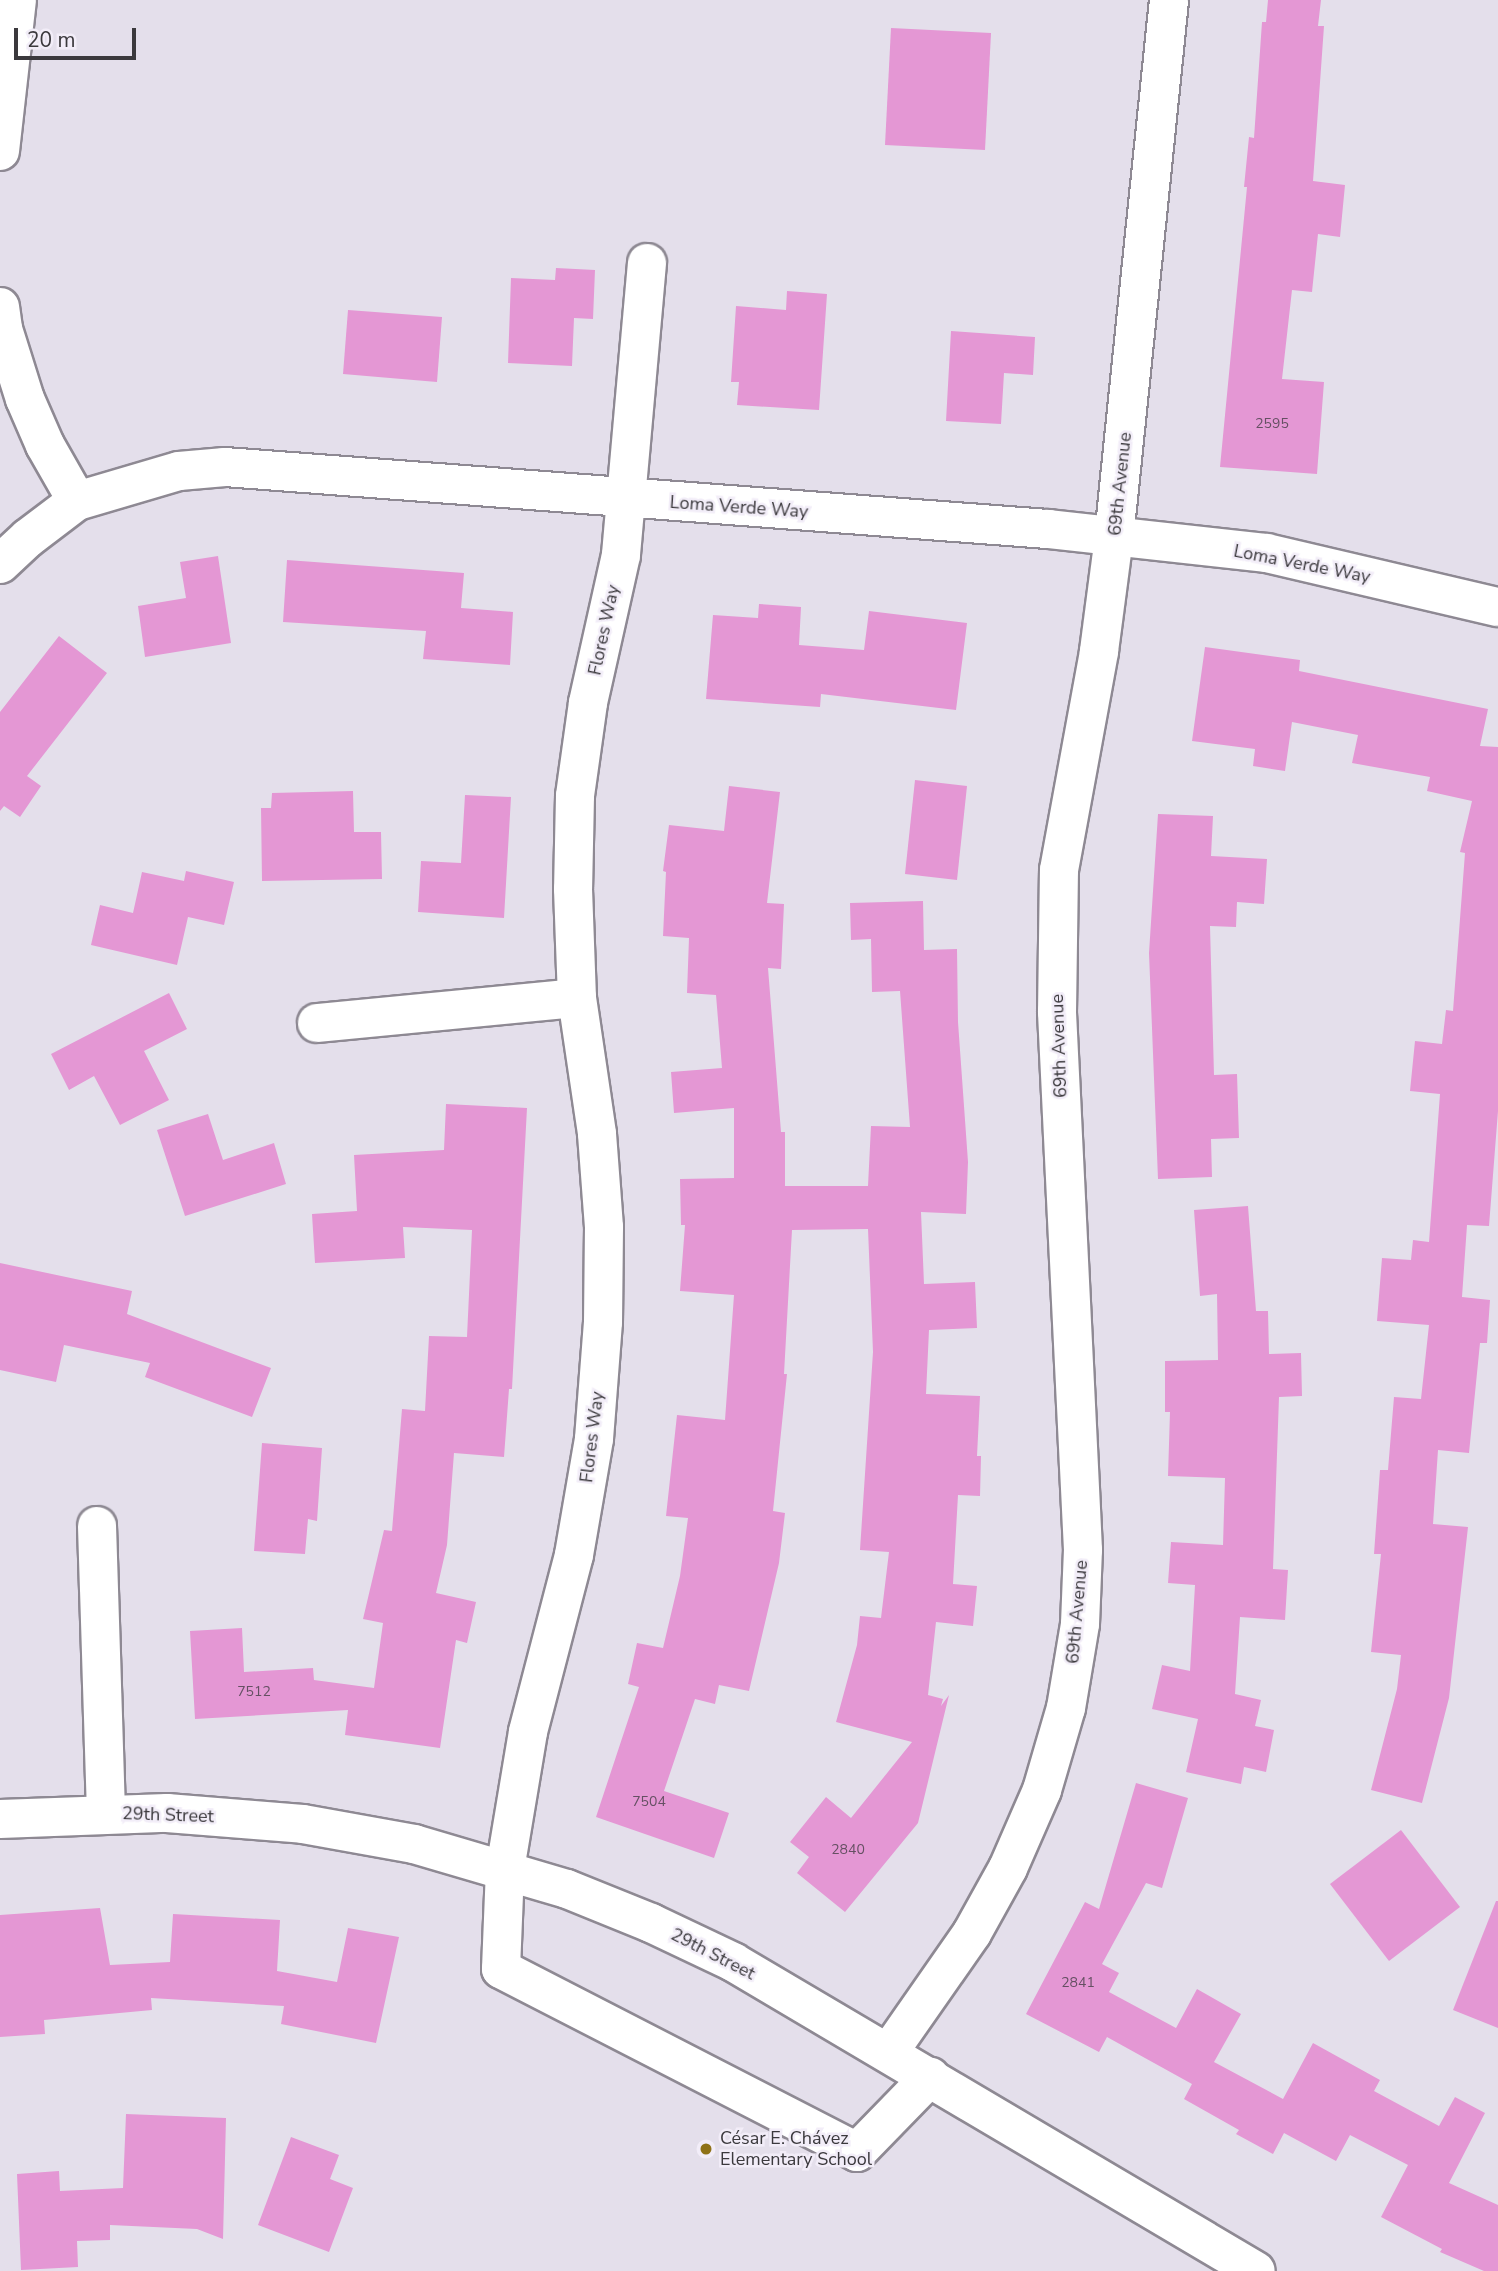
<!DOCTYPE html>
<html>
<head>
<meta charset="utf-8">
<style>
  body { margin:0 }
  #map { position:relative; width:1498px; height:2271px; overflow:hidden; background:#e4dfeb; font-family:"Nunito Sans",sans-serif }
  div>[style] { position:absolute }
  .building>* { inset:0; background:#e497d4 }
  .roads { filter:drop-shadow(2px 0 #8e8993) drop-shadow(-2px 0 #8e8993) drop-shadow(0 2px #8e8993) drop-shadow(0 -2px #8e8993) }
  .minor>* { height:38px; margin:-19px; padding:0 19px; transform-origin:19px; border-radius:19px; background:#fff }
  .dots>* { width:19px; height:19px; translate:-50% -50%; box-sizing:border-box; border:4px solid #f2edf8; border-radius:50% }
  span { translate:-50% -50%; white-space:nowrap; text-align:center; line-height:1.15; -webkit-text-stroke:5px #f2edf8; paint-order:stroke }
  .number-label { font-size:14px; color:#655063 }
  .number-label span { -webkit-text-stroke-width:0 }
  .street-label { font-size:18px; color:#3b393d }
  .poi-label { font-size:18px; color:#3b393d }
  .left { translate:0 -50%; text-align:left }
  .scale { position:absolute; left:14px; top:28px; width:122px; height:32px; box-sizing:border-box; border:4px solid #3b393d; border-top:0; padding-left:9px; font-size:21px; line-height:24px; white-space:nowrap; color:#3b393d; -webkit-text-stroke:5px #f2edf8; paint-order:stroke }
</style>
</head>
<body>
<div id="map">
  <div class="building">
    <div style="clip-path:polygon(1268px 0,1321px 0,1318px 26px,1324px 26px,1313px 181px,1345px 185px,1340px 237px,1318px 234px,1312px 292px,1292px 290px,1282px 379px,1324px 382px,1317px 474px,1220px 467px,1247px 187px,1244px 187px,1249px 137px,1254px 138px,1262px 22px,1266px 22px)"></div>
    <div style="clip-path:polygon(891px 28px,991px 33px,985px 150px,885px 145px)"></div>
    <div style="clip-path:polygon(556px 268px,595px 270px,593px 319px,574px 318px,572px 366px,508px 363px,511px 278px,555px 280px)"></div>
    <div style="clip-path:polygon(787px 291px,827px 294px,819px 410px,737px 405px,739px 382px,731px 382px,736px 306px,786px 310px)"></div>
    <div style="clip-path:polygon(348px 310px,442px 317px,437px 382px,343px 374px)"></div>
    <div style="clip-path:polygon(951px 331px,1035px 337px,1033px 375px,1004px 373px,1001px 424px,946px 421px)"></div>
    <div style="clip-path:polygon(218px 556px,231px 643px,145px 657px,138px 606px,186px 598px,180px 562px)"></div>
    <div style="clip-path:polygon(287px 560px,464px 573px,461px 608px,513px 612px,510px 665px,423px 659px,426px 631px,283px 622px)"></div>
    <div style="clip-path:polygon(759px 604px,801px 607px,799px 645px,864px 650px,869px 611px,967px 623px,956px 710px,821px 694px,820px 707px,706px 699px,713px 615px,758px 618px)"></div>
    <div style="clip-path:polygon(59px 636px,107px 673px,27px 776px,41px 786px,20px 817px,4px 806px,0 811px,0 712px)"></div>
    <div style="clip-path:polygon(1205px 647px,1300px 660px,1299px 671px,1488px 709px,1480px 746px,1498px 747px,1498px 1111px,1489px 1226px,1467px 1225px,1462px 1297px,1490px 1300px,1487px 1343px,1480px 1343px,1469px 1453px,1438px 1450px,1433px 1524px,1468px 1527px,1449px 1698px,1422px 1803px,1371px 1790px,1397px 1689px,1401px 1655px,1371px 1652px,1381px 1554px,1374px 1554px,1380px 1470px,1388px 1470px,1394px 1397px,1421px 1399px,1429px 1325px,1377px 1321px,1382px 1258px,1411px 1260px,1413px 1240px,1429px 1242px,1440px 1094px,1410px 1091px,1415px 1041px,1442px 1044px,1446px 1010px,1453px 1011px,1465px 853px,1460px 852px,1472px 801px,1427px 791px,1430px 777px,1352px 763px,1358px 735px,1292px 722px,1285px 771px,1253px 766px,1255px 749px,1192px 741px)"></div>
    <div style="clip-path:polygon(915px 780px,967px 786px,957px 880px,905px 874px)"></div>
    <div style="clip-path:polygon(729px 786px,780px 792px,767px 903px,784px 904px,781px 969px,768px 968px,781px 1132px,785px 1132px,785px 1186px,868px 1186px,871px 1126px,910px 1127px,900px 991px,872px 992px,871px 939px,851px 940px,850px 903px,923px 901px,924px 950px,957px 949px,958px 1022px,968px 1162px,966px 1214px,921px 1212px,924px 1284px,975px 1282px,977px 1328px,929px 1330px,926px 1394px,980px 1396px,977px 1456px,981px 1456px,980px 1496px,958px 1495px,953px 1584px,977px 1586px,973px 1626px,936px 1622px,928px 1695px,943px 1699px,941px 1706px,949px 1695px,918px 1823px,845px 1912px,797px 1873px,809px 1857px,790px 1842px,826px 1797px,851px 1818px,912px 1742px,836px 1722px,857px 1645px,860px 1616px,881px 1618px,889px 1552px,860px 1550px,873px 1352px,868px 1229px,792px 1230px,784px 1374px,787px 1374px,773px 1511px,785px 1513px,779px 1563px,749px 1691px,719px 1685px,715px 1704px,695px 1699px,664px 1791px,729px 1813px,714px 1858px,596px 1817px,639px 1687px,628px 1684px,637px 1643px,663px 1648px,680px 1576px,688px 1518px,666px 1516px,677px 1415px,725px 1420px,734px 1295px,680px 1291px,685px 1225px,681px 1225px,680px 1179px,734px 1178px,734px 1108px,674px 1113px,671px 1072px,722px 1068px,716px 995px,687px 993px,689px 938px,663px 936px,666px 872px,663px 871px,669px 825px,724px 831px)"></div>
    <div style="clip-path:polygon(353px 791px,354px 832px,381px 832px,382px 879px,262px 881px,261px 808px,271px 808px,272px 793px)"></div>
    <div style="clip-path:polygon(465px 795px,511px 797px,504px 918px,418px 912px,421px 861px,461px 863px)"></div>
    <div style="clip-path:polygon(1158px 814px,1213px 816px,1211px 856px,1267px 859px,1264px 904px,1237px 902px,1236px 927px,1210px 926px,1214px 1075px,1237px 1074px,1239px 1138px,1211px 1139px,1212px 1177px,1158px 1179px,1149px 953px)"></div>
    <div style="clip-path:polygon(186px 871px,234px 882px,224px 925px,188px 917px,177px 965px,91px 945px,100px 905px,133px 913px,142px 872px,184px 881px)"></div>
    <div style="clip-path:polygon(169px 993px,187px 1029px,144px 1051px,169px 1100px,120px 1125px,94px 1076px,69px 1090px,51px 1054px)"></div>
    <div style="clip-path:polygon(446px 1104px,527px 1108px,512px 1389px,509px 1389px,504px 1457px,454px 1453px,447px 1545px,436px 1593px,476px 1602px,467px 1643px,456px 1640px,440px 1748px,345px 1735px,348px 1710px,195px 1719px,190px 1631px,242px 1628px,244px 1672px,313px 1668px,314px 1680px,374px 1688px,383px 1623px,363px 1619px,384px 1530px,392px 1531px,402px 1409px,425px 1411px,429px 1336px,467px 1337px,472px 1230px,403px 1227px,405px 1258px,315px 1263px,312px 1214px,357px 1211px,354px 1155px,444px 1150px)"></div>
    <div style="clip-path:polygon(208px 1114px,223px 1160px,274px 1143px,286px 1184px,185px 1216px,157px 1130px)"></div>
    <div style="clip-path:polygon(1248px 1206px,1256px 1311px,1268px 1311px,1269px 1354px,1301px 1353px,1302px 1396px,1279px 1397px,1273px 1569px,1288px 1570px,1285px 1620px,1240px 1617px,1235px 1694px,1261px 1700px,1255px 1726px,1274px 1730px,1266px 1772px,1244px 1767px,1241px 1784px,1186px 1772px,1198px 1719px,1152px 1709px,1162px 1665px,1190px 1671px,1195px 1585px,1168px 1583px,1171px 1542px,1223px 1545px,1225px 1478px,1168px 1476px,1170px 1412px,1165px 1412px,1165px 1361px,1218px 1360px,1217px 1294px,1200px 1296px,1194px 1210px)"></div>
    <div style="clip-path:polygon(0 1263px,132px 1291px,127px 1314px,271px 1368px,252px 1417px,145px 1377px,150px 1363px,64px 1345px,56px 1382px,0 1370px)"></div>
    <div style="clip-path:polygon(262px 1443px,322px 1448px,317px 1521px,308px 1519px,305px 1554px,254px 1551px)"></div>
    <div style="clip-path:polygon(1136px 1783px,1188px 1798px,1162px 1888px,1146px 1883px,1102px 1964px,1119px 1973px,1109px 1992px,1176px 2028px,1197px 1989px,1241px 2014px,1214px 2062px,1283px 2099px,1313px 2043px,1380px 2080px,1374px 2091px,1439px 2126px,1455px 2097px,1485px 2113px,1449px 2183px,1498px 2205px,1498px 2271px,1484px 2271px,1440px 2252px,1442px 2249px,1381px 2217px,1408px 2165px,1350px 2135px,1336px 2161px,1284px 2133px,1273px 2154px,1236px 2134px,1239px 2130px,1184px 2099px,1192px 2084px,1107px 2037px,1099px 2052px,1026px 2014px,1085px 1902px,1099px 1909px)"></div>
    <div style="clip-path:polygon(1401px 1830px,1460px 1907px,1389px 1961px,1330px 1884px)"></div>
    <div style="clip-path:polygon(1496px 1901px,1498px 1901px,1498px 2028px,1453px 2010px)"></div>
    <div style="clip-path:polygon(100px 1908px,110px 1965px,170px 1962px,173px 1914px,280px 1920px,277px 1971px,337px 1982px,348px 1928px,399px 1937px,376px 2043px,281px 2024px,284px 2006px,151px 1998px,152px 2010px,44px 2020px,45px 2034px,0 2037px,0 1915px)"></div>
    <div style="clip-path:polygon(126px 2114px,226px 2118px,223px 2239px,197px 2229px,110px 2225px,110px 2240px,77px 2241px,78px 2267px,21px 2270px,17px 2174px,59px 2171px,60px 2191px,123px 2188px)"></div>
    <div style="clip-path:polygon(291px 2137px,339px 2155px,330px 2179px,353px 2188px,329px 2252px,258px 2225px)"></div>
  </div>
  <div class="roads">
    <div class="minor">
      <div style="left:0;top:151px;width:152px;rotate:-83.6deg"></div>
      <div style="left:647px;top:263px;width:293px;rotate:95.1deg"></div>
      <div style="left:621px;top:555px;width:152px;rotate:102.6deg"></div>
      <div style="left:588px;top:703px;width:94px;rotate:98deg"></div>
      <div style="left:575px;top:796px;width:93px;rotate:91.2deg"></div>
      <div style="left:573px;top:889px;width:109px;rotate:87.9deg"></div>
      <div style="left:577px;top:998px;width:137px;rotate:81.6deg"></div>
      <div style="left:597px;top:1134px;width:93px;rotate:85.7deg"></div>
      <div style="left:604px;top:1227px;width:95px;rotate:90.6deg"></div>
      <div style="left:603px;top:1322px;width:117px;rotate:94.4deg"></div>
      <div style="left:594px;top:1439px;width:118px;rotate:99.8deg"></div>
      <div style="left:574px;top:1555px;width:183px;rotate:104.6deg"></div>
      <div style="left:528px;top:1732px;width:139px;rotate:99.5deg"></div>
      <div style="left:505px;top:1869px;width:100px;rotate:92.3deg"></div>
      <div style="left:501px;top:1969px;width:400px;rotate:27.2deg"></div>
      <div style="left:857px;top:2152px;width:105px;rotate:-45.8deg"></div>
      <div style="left:0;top:307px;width:22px;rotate:82deg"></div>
      <div style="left:3px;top:329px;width:73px;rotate:72.6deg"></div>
      <div style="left:25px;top:399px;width:50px;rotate:66.5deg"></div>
      <div style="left:45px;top:445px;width:64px;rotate:60.3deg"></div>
      <div style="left:0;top:564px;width:38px;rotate:-43deg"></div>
      <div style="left:28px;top:538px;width:61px;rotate:-37.1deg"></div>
      <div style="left:77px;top:501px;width:106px;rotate:-16.4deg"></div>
      <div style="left:179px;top:471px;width:46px;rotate:-5deg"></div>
      <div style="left:225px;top:467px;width:825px;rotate:4.31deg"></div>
      <div style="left:1048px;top:529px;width:220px;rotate:6.3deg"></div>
      <div style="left:1267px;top:553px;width:237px;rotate:13.2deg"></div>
      <div style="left:317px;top:1023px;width:261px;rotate:-5.5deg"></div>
      <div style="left:97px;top:1526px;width:287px;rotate:88.2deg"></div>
      <div style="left:0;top:1819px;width:167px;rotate:-2.1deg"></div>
      <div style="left:167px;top:1813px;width:136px;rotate:4.6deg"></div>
      <div style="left:303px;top:1824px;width:113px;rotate:10.2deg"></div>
      <div style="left:414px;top:1844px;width:159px;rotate:16.4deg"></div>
      <div style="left:567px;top:1889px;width:91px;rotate:22deg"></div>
      <div style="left:651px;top:1923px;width:91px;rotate:25.4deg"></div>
      <div style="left:733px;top:1962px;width:607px;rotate:30.58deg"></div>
      <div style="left:889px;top:2052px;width:145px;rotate:-55.1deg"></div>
      <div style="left:972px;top:1933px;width:74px;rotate:-61deg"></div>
      <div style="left:1008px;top:1868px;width:85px;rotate:-66.4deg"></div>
      <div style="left:1042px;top:1790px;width:85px;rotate:-73.7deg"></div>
      <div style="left:1066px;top:1708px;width:85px;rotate:-80.5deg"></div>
      <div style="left:1080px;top:1624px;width:74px;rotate:-87.7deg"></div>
      <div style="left:1083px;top:1550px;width:539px;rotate:-92.77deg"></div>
      <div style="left:1057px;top:1012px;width:142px;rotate:-89.2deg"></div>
      <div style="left:1059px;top:870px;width:223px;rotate:-79.6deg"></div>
      <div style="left:1099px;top:651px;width:115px;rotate:-82.5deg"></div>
      <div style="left:1114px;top:537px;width:540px;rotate:-84.15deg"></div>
    </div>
  </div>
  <div class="dots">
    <div style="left:706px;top:2149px;background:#8f7217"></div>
  </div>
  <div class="number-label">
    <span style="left:1272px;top:424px">2595</span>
    <span style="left:254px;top:1692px">7512</span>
    <span style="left:649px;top:1802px">7504</span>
    <span style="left:848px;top:1850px">2840</span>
    <span style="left:1078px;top:1983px">2841</span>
  </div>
  <div class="street-label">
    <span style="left:1120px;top:484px;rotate:-84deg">69th Avenue</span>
    <span style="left:739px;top:507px;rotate:4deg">Loma Verde Way</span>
    <span style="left:1302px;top:564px;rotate:11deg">Loma Verde Way</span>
    <span style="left:604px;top:630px;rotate:-78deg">Flores Way</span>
    <span style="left:1059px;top:1046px;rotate:-92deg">69th Avenue</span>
    <span style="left:592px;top:1437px;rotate:-83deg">Flores Way</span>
    <span style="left:1077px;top:1612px;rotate:-85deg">69th Avenue</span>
    <span style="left:168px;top:1815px;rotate:2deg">29th Street</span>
    <span style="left:713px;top:1954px;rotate:27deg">29th Street</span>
  </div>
  <div class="poi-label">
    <span class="left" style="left:720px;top:2149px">César E. Chávez<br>Elementary School</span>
  </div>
  <div class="scale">20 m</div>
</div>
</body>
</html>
